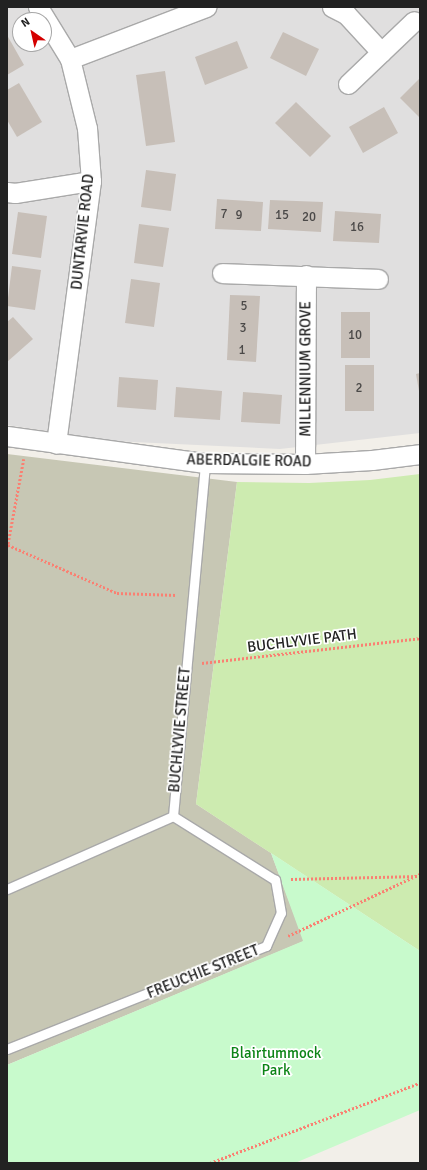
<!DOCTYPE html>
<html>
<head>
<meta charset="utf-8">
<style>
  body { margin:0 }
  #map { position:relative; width:427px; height:1170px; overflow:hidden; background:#f2efe9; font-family:Signika,sans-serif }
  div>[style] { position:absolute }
  .residential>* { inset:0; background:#e0dfdf }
  .construction>* { inset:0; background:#c7c7b4 }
  .grass>* { inset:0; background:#cdebb0 }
  .park>* { inset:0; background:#c8facc }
  .building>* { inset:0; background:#c7bfb8 }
  .path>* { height:2.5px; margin-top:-1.25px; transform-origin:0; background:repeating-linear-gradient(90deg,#fa8072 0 2px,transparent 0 4px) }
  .roads { filter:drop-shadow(1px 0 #a9a9a9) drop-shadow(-1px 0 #a9a9a9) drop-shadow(0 1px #a9a9a9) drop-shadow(0 -1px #a9a9a9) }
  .lane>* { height:9px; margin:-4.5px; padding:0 4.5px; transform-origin:4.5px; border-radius:4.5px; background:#fff }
  .street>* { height:19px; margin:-9.5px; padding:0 9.5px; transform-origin:9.5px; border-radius:9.5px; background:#fff }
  span { translate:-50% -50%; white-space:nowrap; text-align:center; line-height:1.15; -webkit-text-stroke:3.5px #fff; paint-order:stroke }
  .number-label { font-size:13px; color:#4b4948 }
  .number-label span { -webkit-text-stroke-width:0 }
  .street-label { font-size:15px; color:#222 }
  .park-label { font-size:15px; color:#0c8416 }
  .frame { position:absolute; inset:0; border:8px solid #222; pointer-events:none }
  .north { position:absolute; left:12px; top:12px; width:40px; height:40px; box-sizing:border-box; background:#fff; border:1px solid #a7a7a7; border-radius:50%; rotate:326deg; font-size:11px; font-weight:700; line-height:16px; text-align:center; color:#222 }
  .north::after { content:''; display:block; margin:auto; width:14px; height:18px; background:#d40000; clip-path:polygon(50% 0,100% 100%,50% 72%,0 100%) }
</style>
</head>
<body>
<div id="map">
  <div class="residential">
    <div style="clip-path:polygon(evenodd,7px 7px,420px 7px,420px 433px,280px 449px,112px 441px,7px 425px,7px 7px,20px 20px,44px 20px,44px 44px,20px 44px,20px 20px)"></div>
  </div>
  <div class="construction">
    <div style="clip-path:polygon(7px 454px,237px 482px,196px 804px,271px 853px,304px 941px,7px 1065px)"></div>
  </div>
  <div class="grass">
    <div style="clip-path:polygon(420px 474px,420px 951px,196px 804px,237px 482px,309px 483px,370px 480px)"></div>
  </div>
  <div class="park">
    <div style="clip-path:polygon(271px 853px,420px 951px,420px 1110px,295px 1163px,7px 1163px,7px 1065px,303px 941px)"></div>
  </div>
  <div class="building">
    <div style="clip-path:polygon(283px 32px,319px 49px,306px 76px,270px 58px)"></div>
    <div style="clip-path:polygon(7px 35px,24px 65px,7px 75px)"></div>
    <div style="clip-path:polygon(237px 41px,248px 68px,205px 85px,195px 57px)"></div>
    <div style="clip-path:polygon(165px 71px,175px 142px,146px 146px,136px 75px)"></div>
    <div style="clip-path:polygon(420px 78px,420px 118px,400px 98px)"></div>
    <div style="clip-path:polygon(19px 83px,42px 122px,17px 137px,7px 120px,7px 90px)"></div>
    <div style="clip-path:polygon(296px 102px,331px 136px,310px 157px,275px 123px)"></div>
    <div style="clip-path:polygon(384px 107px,398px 133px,363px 153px,349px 127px)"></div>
    <div style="clip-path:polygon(146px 170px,176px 174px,171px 211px,141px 207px)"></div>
    <div style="clip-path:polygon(217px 199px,263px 202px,261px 231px,215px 229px)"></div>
    <div style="clip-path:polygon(270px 200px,323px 202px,321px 232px,268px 229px)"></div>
    <div style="clip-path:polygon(335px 211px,381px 214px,379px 243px,333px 241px)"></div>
    <div style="clip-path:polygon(18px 212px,47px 216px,41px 258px,12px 254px)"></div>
    <div style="clip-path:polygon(139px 224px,169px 228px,163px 267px,134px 263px)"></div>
    <div style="clip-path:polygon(12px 266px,41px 270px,35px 310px,7px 306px)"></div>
    <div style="clip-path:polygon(131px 279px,160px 283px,154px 327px,125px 323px)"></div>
    <div style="clip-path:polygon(230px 295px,260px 296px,256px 362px,227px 360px)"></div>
    <div style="clip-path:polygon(341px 312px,370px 312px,370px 358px,341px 358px)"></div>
    <div style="clip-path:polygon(13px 317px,33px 339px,7px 362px,7px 322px)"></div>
    <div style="clip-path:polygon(345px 365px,374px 365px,374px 411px,345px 411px)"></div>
    <div style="clip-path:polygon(420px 373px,420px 391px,419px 391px,416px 374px)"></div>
    <div style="clip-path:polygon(119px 377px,158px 380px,156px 410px,117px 407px)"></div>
    <div style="clip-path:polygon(176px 387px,222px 391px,220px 420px,174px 417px)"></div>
    <div style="clip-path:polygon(243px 392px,282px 395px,280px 424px,241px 422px)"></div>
  </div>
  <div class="path">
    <div style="left:24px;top:459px;width:87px;rotate:100.5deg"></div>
    <div style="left:8px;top:545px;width:119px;rotate:23.8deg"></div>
    <div style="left:117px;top:593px;width:60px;rotate:1.9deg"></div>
    <div style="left:202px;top:663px;width:219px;rotate:-6.5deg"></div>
    <div style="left:291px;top:879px;width:129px;rotate:-1.3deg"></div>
    <div style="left:288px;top:936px;width:146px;rotate:-25.2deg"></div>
    <div style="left:210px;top:1163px;width:225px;rotate:-20.9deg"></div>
  </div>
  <div class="roads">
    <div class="lane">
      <div style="left:7px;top:889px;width:181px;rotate:-23.7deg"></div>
      <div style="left:173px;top:816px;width:354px;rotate:-84.8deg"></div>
      <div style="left:7px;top:1049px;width:279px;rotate:-21.7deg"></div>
      <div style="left:266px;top:946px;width:36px;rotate:-66deg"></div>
      <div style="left:281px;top:913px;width:34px;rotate:-100deg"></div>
      <div style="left:275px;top:880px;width:120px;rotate:-147.9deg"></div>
    </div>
    <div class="street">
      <div style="left:38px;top:7px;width:61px;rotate:58.4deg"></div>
      <div style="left:70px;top:59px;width:71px;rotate:76.2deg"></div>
      <div style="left:87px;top:128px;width:53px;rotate:85.7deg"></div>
      <div style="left:91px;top:181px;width:265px;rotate:97.6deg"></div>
      <div style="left:332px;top:7px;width:16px;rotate:27deg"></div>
      <div style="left:346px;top:14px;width:52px;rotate:47.4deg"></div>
      <div style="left:70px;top:59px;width:146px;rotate:-20.9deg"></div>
      <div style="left:348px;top:84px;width:91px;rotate:-43.7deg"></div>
      <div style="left:7px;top:192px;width:8px;rotate:7deg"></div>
      <div style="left:15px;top:193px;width:77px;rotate:-9deg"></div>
      <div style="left:222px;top:273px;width:156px;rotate:2.2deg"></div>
      <div style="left:7px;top:436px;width:200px;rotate:7.8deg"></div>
      <div style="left:205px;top:463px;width:100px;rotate:0.6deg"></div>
      <div style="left:305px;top:464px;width:67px;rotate:-3.4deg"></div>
      <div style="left:372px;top:460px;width:48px;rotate:-7.1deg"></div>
      <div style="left:305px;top:464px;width:189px;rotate:-89.7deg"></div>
    </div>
  </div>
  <div class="number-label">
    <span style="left:224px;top:214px">7</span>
    <span style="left:239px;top:215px">9</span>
    <span style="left:282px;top:215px">15</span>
    <span style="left:309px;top:217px">20</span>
    <span style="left:357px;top:227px">16</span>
    <span style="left:244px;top:306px">5</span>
    <span style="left:243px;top:328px">3</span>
    <span style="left:355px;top:335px">10</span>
    <span style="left:242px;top:350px">1</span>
    <span style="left:359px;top:388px">2</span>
  </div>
  <div class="street-label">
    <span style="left:83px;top:232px;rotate:-84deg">DUNTARVIE ROAD</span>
    <span style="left:306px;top:369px;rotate:-90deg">MILLENNIUM GROVE</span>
    <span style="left:249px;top:461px;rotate:1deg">ABERDALGIE ROAD</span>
    <span style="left:302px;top:641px;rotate:-7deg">BUCHLYVIE PATH</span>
    <span style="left:180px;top:730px;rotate:-85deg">BUCHLYVIE STREET</span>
    <span style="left:203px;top:972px;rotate:-22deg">FREUCHIE STREET</span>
  </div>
  <div class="park-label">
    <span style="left:276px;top:1062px">Blairtummock<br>Park</span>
  </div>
  <div class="frame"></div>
  <div class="north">N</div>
</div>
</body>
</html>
